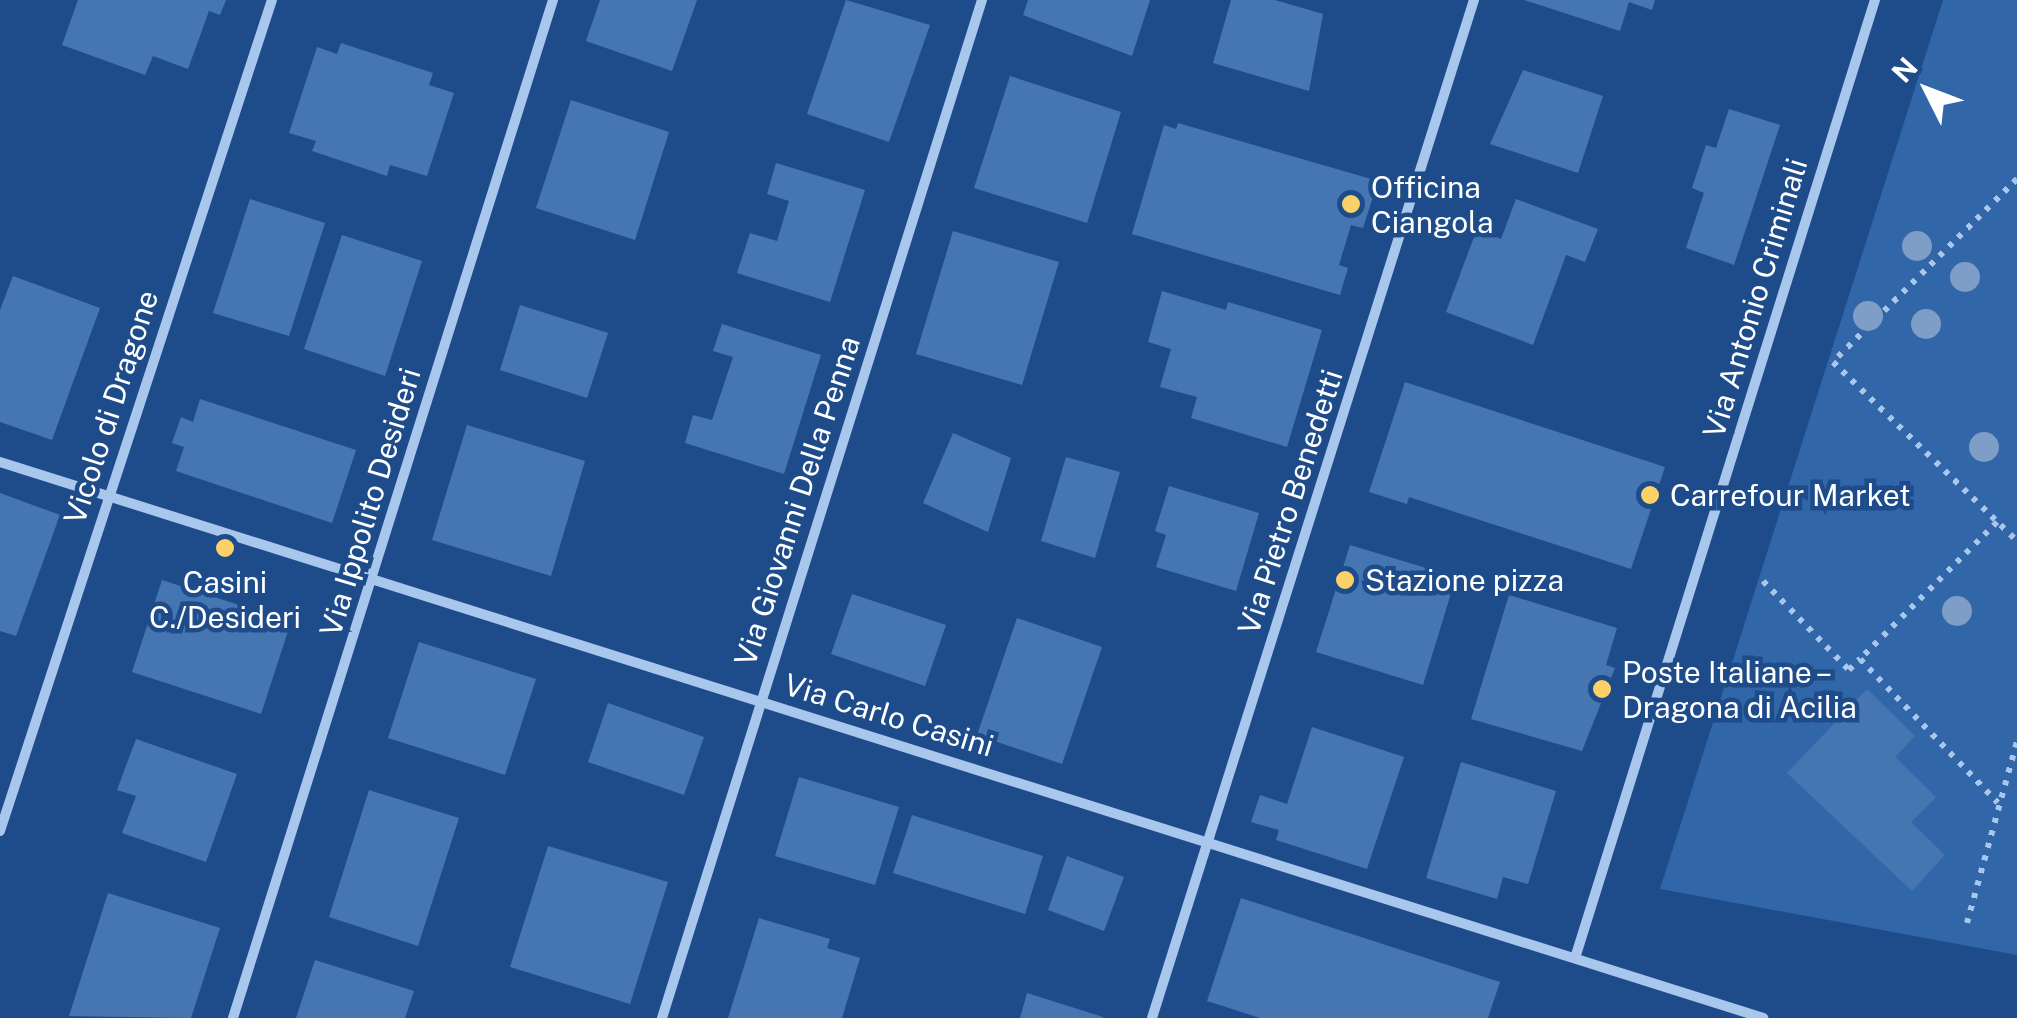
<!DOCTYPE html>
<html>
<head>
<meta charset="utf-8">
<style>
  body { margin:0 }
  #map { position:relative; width:2017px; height:1018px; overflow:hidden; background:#1e4c8a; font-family:"Public Sans",sans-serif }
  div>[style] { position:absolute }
  .green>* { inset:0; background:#3166a8 }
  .building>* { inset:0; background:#4676b2 }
  .path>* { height:6px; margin-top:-3px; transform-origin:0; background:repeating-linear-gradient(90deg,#a9c7ec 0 5px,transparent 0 13px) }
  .minor>* { height:10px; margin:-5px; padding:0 5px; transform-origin:5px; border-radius:5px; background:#a9c7ec }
  .trees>* { width:30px; height:30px; margin:-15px; border-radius:50%; background:#7f9ec7 }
  .dots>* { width:28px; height:28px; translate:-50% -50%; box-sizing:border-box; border:5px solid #1e4c8a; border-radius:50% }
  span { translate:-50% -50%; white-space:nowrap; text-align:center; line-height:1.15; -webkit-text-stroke:9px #1e4c8a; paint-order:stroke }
  .poi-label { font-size:30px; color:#fff }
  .left { translate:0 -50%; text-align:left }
  .street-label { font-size:30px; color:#fff }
  .north { position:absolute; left:1877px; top:40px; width:100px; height:100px; -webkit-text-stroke:8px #1e4c8a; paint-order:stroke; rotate:312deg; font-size:28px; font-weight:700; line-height:40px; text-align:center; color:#fff }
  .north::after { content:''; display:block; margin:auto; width:35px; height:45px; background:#fff; clip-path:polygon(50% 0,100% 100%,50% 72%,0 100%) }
</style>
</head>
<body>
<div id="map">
  <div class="green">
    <div style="clip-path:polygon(1943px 0,2017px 0,2017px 955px,1660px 889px)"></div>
  </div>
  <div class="building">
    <div style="clip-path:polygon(78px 0,226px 0,220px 15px,209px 11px,188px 69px,153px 56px,145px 75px,62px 45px)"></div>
    <div style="clip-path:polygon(600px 0,697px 0,672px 71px,586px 41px)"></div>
    <div style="clip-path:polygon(846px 0,930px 25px,889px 142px,807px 114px)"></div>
    <div style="clip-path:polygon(1028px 0,1150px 0,1132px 56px,1023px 15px)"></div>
    <div style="clip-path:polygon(1231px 0,1275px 0,1323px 14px,1309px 91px,1213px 63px)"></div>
    <div style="clip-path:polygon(1524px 0,1655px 0,1652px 10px,1629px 2px,1620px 31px)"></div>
    <div style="clip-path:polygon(341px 43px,433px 73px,429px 85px,454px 93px,427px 176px,390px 165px,387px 176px,312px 151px,316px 141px,289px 133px,317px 47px,337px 54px)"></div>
    <div style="clip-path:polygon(1523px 70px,1603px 96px,1578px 173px,1490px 144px)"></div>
    <div style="clip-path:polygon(1010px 76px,1121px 112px,1087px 223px,974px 188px)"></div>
    <div style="clip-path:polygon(571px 100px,669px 132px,635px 240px,536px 208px)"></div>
    <div style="clip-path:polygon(1729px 109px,1780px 125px,1734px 265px,1686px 248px,1704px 193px,1692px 188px,1706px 145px,1716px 148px)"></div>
    <div style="clip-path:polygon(1178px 123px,1378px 181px,1363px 228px,1351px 225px,1339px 265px,1348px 268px,1340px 295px,1132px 234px,1164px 125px,1176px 129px)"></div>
    <div style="clip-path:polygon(776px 163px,865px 190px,830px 302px,737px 273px,750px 233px,777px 241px,789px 201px,767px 194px)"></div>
    <div style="clip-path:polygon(250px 199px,325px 223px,289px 336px,213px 313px)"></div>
    <div style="clip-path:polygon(1516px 199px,1598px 229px,1585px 262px,1566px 255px,1533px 345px,1446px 312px,1477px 229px,1501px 239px)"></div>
    <div style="clip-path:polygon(953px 231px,1059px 262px,1022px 385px,916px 354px)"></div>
    <div style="clip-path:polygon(342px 235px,422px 261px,385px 376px,304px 349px)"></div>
    <div style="clip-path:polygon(13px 276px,100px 308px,52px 440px,0 422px,0 310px)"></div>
    <div style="clip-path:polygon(1162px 291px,1226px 310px,1228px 302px,1322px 330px,1287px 447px,1191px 418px,1197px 397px,1160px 387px,1171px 349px,1148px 342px)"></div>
    <div style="clip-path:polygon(520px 305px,608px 333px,587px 398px,500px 370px)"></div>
    <div style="clip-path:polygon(722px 324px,821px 355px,784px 474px,685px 443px,693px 415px,712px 420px,733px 357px,713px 351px)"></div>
    <div style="clip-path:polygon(1405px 382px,1665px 467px,1631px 569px,1409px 497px,1407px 504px,1369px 492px)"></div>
    <div style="clip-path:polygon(200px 399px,356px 450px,332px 523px,176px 471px,184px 447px,172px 443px,181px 417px,193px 422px)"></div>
    <div style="clip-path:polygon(467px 425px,585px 461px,551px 576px,432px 540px)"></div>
    <div style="clip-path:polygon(953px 433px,1011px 458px,988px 532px,923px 503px)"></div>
    <div style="clip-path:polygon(1066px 457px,1120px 472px,1095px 558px,1041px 541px)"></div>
    <div style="clip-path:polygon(1169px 486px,1259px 513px,1236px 591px,1156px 567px,1166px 535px,1155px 531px)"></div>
    <div style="clip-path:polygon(0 493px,60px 515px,16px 636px,0 631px)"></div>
    <div style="clip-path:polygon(1350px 545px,1456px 577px,1423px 685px,1316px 652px)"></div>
    <div style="clip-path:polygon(162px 580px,291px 622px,261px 714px,132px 672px)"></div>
    <div style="clip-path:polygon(852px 594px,946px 625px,925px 686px,831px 654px)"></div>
    <div style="clip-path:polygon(1509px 595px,1617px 628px,1606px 665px,1615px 668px,1582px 751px,1471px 719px)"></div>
    <div style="clip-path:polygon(1017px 618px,1102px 647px,1062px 764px,977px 735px)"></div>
    <div style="clip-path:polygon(419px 642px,536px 679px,505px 775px,388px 738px)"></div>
    <div style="clip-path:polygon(1867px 689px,1915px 736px,1895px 757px,1936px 797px,1911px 822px,1945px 855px,1912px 891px,1787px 773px)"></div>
    <div style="clip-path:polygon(608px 703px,704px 737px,684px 795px,588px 762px)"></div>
    <div style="clip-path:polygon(1312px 727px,1404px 757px,1367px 869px,1276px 840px,1279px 830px,1251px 822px,1260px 795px,1287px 804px)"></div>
    <div style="clip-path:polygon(136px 739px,237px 774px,206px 862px,122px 833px,136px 796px,117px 790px)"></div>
    <div style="clip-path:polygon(1461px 762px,1556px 791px,1528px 884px,1503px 877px,1497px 899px,1426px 878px)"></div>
    <div style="clip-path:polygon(799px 777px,899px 807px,875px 885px,775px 856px)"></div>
    <div style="clip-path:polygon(369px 790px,459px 818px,418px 946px,329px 917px)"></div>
    <div style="clip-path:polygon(912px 815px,1043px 856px,1025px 914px,893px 873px)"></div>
    <div style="clip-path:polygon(548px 846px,668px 882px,630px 1004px,510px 967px)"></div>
    <div style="clip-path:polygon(1067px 856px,1124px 877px,1104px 931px,1048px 910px)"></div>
    <div style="clip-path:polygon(108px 893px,220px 928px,191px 1018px,69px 1016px)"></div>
    <div style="clip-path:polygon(1241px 898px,1500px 982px,1488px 1018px,1260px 1018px,1207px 1001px)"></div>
    <div style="clip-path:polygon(759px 918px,830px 939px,827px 948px,860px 958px,842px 1018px,728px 1018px)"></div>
    <div style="clip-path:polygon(315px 960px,414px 991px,405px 1018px,296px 1018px)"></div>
    <div style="clip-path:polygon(1027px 993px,1103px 1017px,1103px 1018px,1020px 1018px)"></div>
  </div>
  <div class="path">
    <div style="left:2017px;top:179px;width:260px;rotate:135.2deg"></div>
    <div style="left:1833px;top:362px;width:257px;rotate:44.2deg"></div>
    <div style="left:1997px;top:522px;width:194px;rotate:135deg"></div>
    <div style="left:1860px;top:659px;width:199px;rotate:46.2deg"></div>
    <div style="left:1763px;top:581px;width:124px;rotate:46deg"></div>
    <div style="left:1849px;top:670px;width:16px;rotate:-45deg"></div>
    <div style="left:1967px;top:923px;width:189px;rotate:-74.6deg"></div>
  </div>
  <div class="minor">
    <div style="left:0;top:462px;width:1849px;rotate:17.5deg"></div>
    <div style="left:0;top:831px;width:874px;rotate:-71.88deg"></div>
    <div style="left:1576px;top:955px;width:1001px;rotate:-72.62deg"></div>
    <div style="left:233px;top:1018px;width:1067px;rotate:-72.55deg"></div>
    <div style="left:662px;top:1018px;width:1067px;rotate:-72.55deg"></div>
    <div style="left:1152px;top:1018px;width:1068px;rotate:-72.45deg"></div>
  </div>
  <div class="trees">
    <div style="left:1917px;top:246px"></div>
    <div style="left:1965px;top:277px"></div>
    <div style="left:1868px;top:316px"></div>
    <div style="left:1926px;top:324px"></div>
    <div style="left:1984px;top:447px"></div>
    <div style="left:1957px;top:611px"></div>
  </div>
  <div class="dots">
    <div style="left:1351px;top:204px;background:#fbd168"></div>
    <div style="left:1650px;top:495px;background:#fbd168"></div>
    <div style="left:225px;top:548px;background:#fbd168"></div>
    <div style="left:1345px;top:580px;background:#fbd168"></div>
    <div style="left:1602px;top:689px;background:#fbd168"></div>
  </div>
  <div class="poi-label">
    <span class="left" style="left:1371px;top:204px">Officina<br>Ciangola</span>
    <span class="left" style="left:1670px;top:495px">Carrefour Market</span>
    <span class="left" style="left:1365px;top:580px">Stazione pizza</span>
    <span style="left:225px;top:599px">Casini<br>C./Desideri</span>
    <span class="left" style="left:1622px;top:689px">Poste Italiane –<br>Dragona di Acilia</span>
  </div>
  <div class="street-label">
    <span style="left:1755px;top:298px;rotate:-73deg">Via Antonio Criminali</span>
    <span style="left:111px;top:407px;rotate:-72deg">Vicolo di Dragone</span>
    <span style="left:797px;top:501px;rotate:-72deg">Via Giovanni Della Penna</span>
    <span style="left:370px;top:502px;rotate:-73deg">Via Ippolito Desideri</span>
    <span style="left:1290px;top:502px;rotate:-72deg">Via Pietro Benedetti</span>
    <span style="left:889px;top:715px;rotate:17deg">Via Carlo Casini</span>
  </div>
  <div class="north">N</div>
</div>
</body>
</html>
